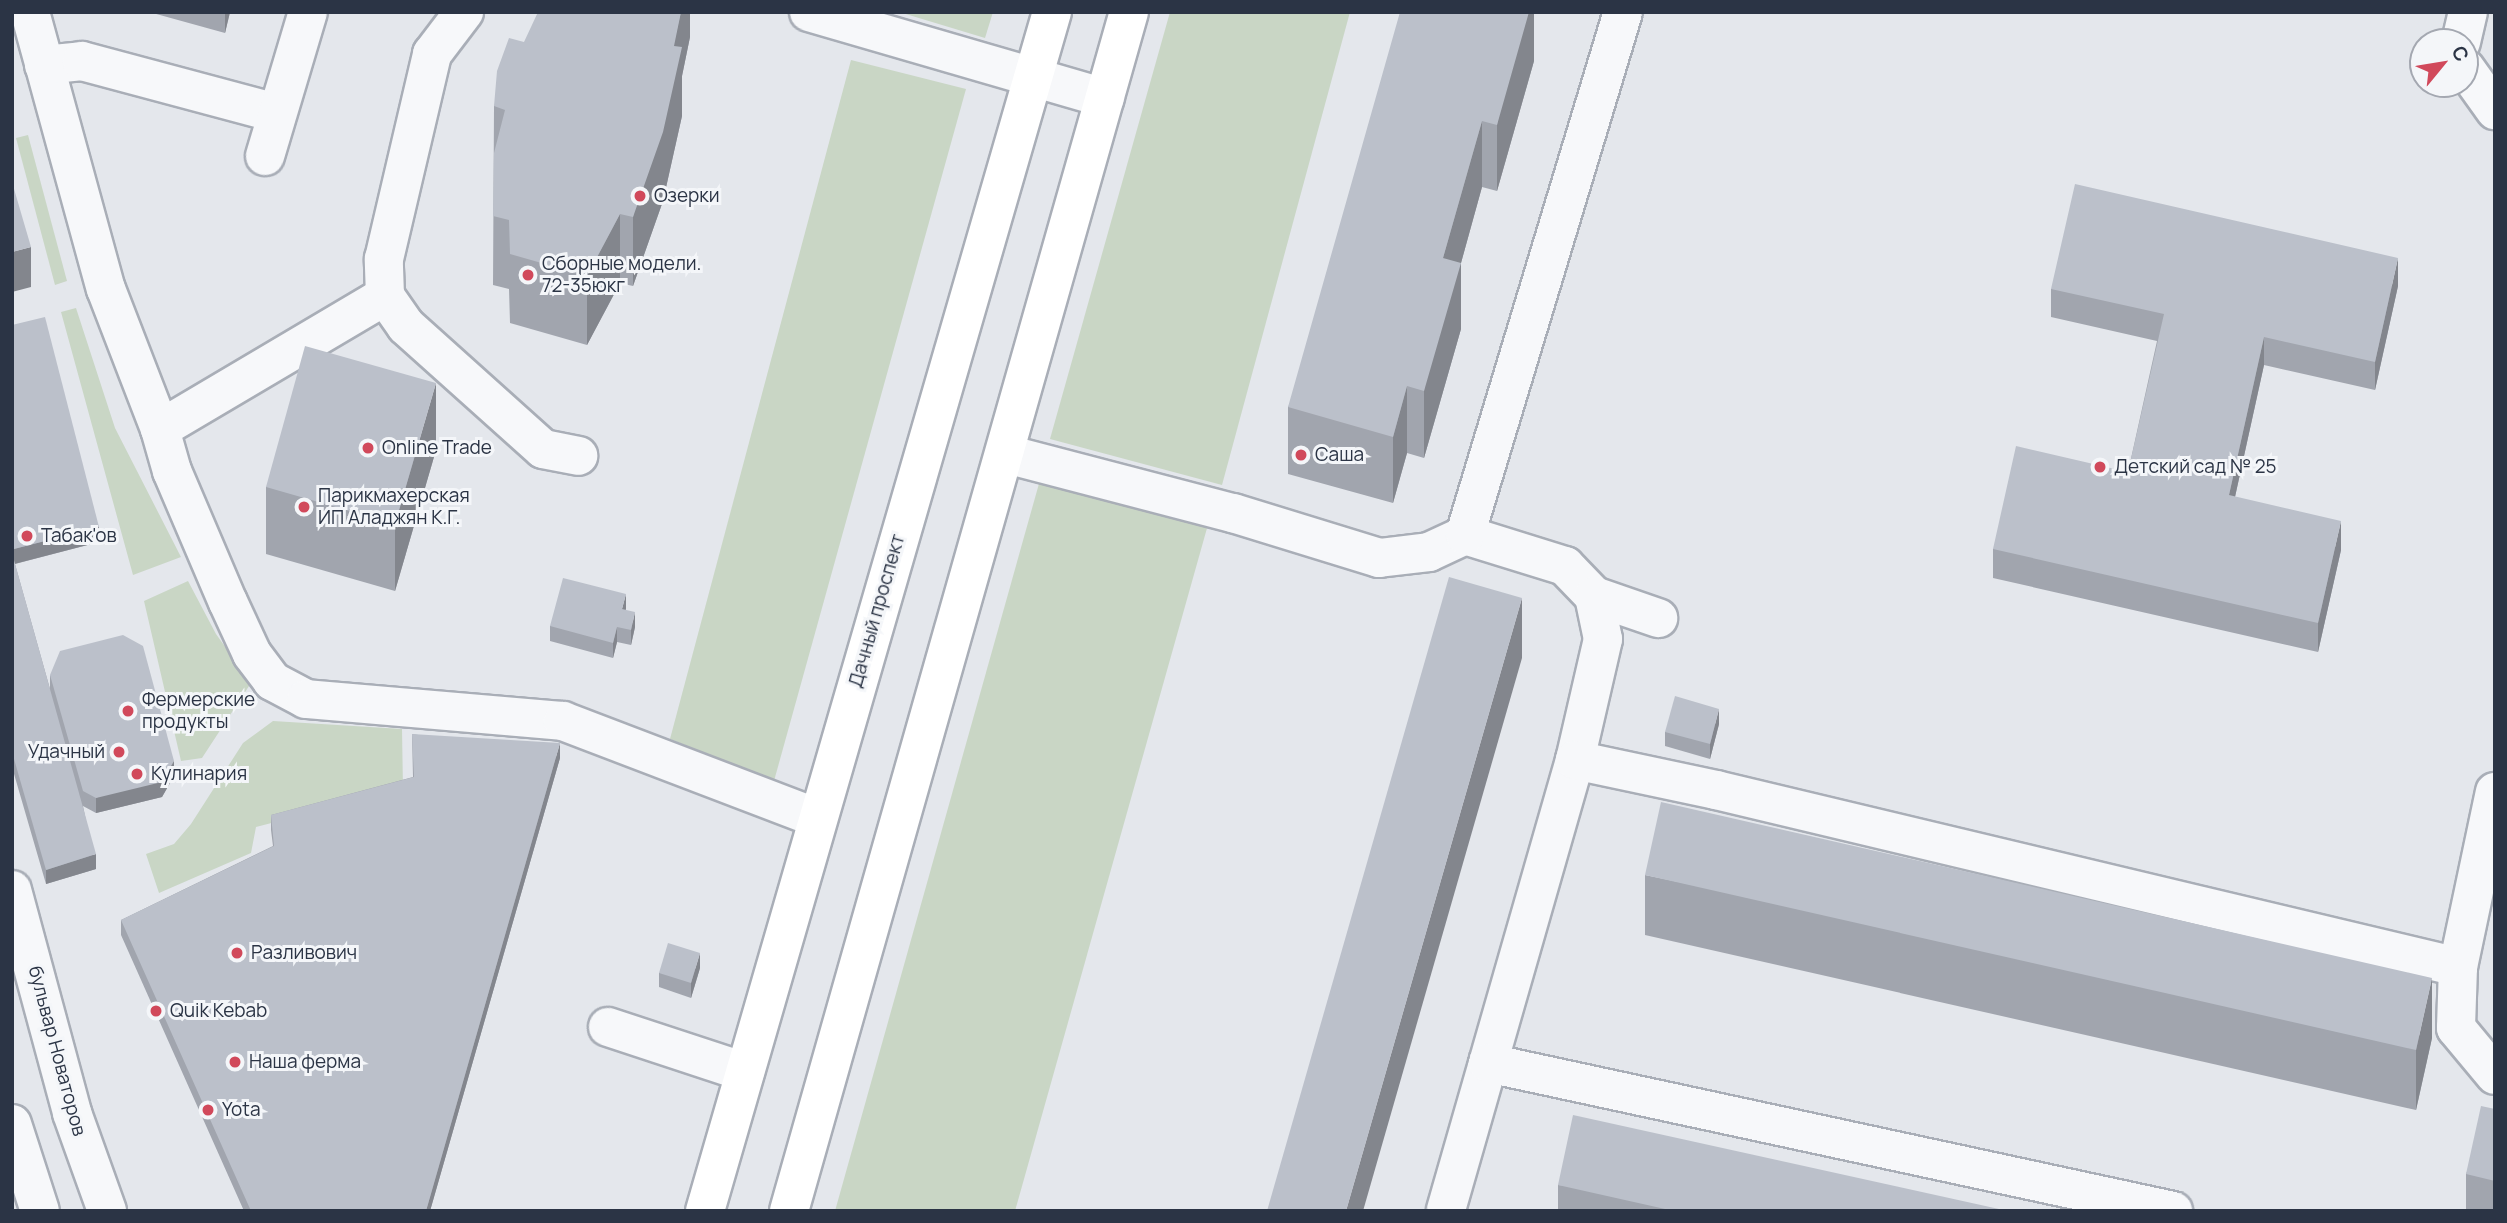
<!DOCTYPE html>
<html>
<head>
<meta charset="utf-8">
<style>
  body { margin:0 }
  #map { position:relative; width:2507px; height:1223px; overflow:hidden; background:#e4e7ec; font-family:Manrope,sans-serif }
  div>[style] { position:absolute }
  .green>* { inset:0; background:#c9d6c5 }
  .roads { filter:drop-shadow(2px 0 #a9aeb7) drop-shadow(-2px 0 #a9aeb7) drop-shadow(0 2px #a9aeb7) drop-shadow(0 -2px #a9aeb7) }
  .minor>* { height:38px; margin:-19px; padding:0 19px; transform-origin:19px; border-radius:19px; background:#f7f8fa }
  .major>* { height:38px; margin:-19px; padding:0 19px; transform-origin:19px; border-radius:19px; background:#fff }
  .wall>* { inset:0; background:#a1a5ae }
  .shaded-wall>* { inset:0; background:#83868d }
  .building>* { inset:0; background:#bbc0ca }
  .dots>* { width:19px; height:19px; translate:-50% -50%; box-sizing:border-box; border:4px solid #f4f6f9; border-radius:50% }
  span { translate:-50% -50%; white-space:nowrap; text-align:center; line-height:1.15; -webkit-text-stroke:6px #f4f6f9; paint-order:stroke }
  .poi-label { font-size:19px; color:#2b3445 }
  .left { translate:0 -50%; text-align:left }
  .right { translate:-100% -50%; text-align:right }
  .street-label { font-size:19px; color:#2b3445 }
  .frame { position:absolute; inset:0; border:14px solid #2b3445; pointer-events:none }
  .north { position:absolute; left:2409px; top:28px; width:70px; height:70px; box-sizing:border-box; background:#f4f6f9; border:2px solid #a4a8b1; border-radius:50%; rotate:60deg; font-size:19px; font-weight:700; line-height:28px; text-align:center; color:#2b3445 }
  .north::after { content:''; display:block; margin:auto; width:24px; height:32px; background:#d1495b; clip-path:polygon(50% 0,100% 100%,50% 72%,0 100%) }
</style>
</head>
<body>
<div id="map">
  <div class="green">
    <div style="clip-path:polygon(899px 12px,993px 12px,985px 38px)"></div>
    <div style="clip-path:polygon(1170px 12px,1350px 12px,1222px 485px,1050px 439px)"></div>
    <div style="clip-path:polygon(851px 60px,966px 89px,774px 781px,670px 739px)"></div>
    <div style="clip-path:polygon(28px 135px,67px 281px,55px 285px,16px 138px)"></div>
    <div style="clip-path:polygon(76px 308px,115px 428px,181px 557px,133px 575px,61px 312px)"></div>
    <div style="clip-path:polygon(1040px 480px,1209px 521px,1015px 1211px,835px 1211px)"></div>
    <div style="clip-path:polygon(188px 581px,216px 634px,251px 683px,202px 758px,181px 761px,144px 601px)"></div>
    <div style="clip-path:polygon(273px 721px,402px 729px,403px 789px,256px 827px,251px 853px,159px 893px,146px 854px,174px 844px,191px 824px,243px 743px)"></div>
  </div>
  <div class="roads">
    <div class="minor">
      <div style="left:30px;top:12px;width:287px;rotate:74.7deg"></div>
      <div style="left:106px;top:289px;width:150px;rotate:68.9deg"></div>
      <div style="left:160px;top:429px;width:44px;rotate:74.1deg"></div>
      <div style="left:172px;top:471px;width:142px;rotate:66.9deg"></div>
      <div style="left:228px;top:602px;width:57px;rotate:65.2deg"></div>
      <div style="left:252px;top:654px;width:34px;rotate:53deg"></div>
      <div style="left:272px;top:681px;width:38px;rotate:28deg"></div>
      <div style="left:306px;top:699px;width:258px;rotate:4.9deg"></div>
      <div style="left:563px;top:721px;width:272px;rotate:20.9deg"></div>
      <div style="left:809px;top:12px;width:308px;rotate:16.2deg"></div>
      <div style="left:2461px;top:42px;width:31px;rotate:-77deg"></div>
      <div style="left:44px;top:65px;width:38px;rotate:-6deg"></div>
      <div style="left:82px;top:61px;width:201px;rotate:15deg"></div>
      <div style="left:2465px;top:68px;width:52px;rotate:54.5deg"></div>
      <div style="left:265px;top:156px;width:150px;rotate:-73.4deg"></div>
      <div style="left:385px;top:296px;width:37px;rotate:55deg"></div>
      <div style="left:406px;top:326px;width:184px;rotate:41.9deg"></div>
      <div style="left:543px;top:449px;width:36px;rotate:11deg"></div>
      <div style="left:160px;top:429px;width:261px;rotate:-30.6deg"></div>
      <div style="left:385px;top:296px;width:37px;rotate:-92deg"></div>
      <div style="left:384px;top:259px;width:211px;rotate:-76.8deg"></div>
      <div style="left:432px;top:54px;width:53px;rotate:-52.7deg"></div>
      <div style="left:1006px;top:454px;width:235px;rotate:14.6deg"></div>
      <div style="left:1233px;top:513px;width:153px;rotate:17.1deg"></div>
      <div style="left:1379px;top:558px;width:50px;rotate:-6.8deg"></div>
      <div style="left:1429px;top:552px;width:40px;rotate:-25deg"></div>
      <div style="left:1465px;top:535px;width:105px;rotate:17.2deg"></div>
      <div style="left:1565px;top:566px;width:42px;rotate:46deg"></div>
      <div style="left:1594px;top:596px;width:44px;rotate:78.2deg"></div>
      <div style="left:1603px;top:639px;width:124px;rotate:103deg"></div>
      <div style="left:1575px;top:760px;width:469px;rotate:106deg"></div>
      <div style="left:1465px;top:535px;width:546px;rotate:-73.19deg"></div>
      <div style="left:1594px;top:596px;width:68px;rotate:19deg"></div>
      <div style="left:1575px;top:760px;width:144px;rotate:12deg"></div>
      <div style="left:1716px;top:790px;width:763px;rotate:13.42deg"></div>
      <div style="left:2458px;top:967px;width:179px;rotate:-78.1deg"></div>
      <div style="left:12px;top:890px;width:231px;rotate:74.9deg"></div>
      <div style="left:72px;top:1113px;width:104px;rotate:70.3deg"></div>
      <div style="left:2458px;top:967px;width:61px;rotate:91.9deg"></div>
      <div style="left:2456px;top:1028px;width:61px;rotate:50.3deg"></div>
      <div style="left:608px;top:1027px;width:144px;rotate:18.2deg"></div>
      <div style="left:1488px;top:1063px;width:701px;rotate:12.19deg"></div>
      <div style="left:12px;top:1124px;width:91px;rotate:72.2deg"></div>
    </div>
    <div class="major">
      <div style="left:705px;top:1211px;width:1248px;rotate:-73.86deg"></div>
      <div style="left:789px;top:1211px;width:1246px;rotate:-74.17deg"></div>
    </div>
  </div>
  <div class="wall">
    <div style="clip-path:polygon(149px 12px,230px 12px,225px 33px)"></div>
    <div style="clip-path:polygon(690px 12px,690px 37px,682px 76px,682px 116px,663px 201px,633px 286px,620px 283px,587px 345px,510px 323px,509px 289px,493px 285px,494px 106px,524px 42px)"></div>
    <div style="clip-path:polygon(1534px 12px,1534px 61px,1497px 191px,1482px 187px,1461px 263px,1461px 329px,1424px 458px,1407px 453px,1393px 503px,1288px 474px,1288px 407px)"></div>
    <div style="clip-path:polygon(2398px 286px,2375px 390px,2264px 365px,2235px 497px,2341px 550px,2318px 652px,1993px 578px,1993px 549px,2128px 472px,2157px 341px,2051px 317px,2051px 289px)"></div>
    <div style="clip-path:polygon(12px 325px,99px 542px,15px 564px,50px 689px,50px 675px,174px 776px,162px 797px,96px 813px,83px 806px,96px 869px,46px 884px,12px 767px)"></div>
    <div style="clip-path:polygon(436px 450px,395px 591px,266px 554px,266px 487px)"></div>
    <div style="clip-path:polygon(625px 609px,635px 627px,631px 645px,617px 642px,613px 658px,550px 641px,550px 626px)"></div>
    <div style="clip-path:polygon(1719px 724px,1710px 759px,1665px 746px,1665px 732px)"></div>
    <div style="clip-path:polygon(412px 734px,560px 758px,430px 1211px,244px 1211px,121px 935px,121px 920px,273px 846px,271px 830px,271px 815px,413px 777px)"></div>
    <div style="clip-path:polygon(1645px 875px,2432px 1038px,2416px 1110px,1645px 935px)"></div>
    <div style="clip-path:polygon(700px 968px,691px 998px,659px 987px,659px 973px)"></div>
    <div style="clip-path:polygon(2495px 1109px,2495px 1211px,2466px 1211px,2466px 1174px)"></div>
    <div style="clip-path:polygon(1558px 1185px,2008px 1211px,1558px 1211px)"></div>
  </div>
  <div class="shaded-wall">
    <div style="clip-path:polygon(225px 12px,230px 12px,225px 33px)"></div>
    <div style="clip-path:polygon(681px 12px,690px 12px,690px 37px,682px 76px,682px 116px,663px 201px,633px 286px,633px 217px)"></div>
    <div style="clip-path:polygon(1519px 12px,1534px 12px,1534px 61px,1497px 191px,1497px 125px)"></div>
    <div style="clip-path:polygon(1482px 121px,1482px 187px,1461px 263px,1461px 329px,1424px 458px,1424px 391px,1443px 258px)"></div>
    <div style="clip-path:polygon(620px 214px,620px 283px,587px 345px,587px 276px)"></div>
    <div style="clip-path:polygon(31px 247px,31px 287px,12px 292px,12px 252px)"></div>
    <div style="clip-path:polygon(2398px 258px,2398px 286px,2375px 390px,2375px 362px)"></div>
    <div style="clip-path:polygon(2264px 337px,2264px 365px,2229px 524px,2229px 495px)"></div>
    <div style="clip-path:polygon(436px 383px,436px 450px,395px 591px,395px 524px)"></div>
    <div style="clip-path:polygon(1407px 386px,1407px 453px,1393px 503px,1393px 437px)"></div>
    <div style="clip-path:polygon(2341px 521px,2341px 550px,2318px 652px,2318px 623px)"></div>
    <div style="clip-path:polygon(99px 527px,99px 542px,14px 564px,14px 549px)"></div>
    <div style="clip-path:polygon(626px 594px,626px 609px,622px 623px,622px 609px)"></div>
    <div style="clip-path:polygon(1522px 598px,1522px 658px,1363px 1211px,1346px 1211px)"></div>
    <div style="clip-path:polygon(635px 612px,635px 627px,631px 645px,631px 630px)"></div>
    <div style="clip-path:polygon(617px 627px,617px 642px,613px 658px,613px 643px)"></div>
    <div style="clip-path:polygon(1719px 709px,1719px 724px,1710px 759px,1710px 744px)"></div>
    <div style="clip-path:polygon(560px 743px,560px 758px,430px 1211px,426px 1211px)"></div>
    <div style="clip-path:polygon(174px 761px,174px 776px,162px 797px,96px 813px,96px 798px)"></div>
    <div style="clip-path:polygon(96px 854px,96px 869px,46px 884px,46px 870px)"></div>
    <div style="clip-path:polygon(700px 953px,700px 968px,691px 998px,691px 983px)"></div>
    <div style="clip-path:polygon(2432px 978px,2432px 1038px,2416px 1110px,2416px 1050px)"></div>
  </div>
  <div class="building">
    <div style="clip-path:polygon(538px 12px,681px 12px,674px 46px,682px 47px,663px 132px,633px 217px,620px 214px,587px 276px,510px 254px,509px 220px,493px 216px,494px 153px,505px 110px,494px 106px,497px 71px,509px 38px,524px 42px)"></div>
    <div style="clip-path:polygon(1400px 12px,1529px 12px,1497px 125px,1482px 121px,1443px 258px,1461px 263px,1424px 391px,1407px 386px,1393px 437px,1288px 407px)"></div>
    <div style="clip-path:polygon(12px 182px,31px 247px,12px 252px)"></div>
    <div style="clip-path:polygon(2075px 184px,2398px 258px,2375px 362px,2264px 337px,2229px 495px,2341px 521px,2318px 623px,1993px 549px,2016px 446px,2128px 472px,2164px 314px,2051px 289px)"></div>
    <div style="clip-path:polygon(45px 317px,99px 527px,14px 549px,12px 540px,12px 325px)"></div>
    <div style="clip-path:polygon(305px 346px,436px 383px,395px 524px,266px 487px)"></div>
    <div style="clip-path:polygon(12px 553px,96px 854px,46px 870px,12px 752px)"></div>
    <div style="clip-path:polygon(1449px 577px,1522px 598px,1346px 1211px,1267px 1211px)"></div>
    <div style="clip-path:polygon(563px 578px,626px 594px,622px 609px,635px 612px,631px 630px,617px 627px,613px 643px,550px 626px)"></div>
    <div style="clip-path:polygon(123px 635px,143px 646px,174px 761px,162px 782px,96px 798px,83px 791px,50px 675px,60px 651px)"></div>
    <div style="clip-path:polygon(1675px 696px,1719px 709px,1710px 744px,1665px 732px)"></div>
    <div style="clip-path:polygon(412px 734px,560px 743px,426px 1211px,251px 1211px,121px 920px,274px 846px,271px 815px,414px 777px)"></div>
    <div style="clip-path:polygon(1661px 802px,2432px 978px,2416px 1050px,1645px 875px)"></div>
    <div style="clip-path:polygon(668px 943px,700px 953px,691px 983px,659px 973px)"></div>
    <div style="clip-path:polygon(2481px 1106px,2495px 1109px,2495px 1181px,2466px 1174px)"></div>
    <div style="clip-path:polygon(1573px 1115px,2008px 1211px,1674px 1211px,1558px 1185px)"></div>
  </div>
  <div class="dots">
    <div style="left:640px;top:196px;background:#d1495b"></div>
    <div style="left:528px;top:275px;background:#d1495b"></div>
    <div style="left:368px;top:448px;background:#d1495b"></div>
    <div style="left:1301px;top:455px;background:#d1495b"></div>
    <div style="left:2100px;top:467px;background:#d1495b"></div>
    <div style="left:304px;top:507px;background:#d1495b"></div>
    <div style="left:27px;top:536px;background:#d1495b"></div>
    <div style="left:128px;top:711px;background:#d1495b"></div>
    <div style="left:119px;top:752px;background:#d1495b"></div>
    <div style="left:137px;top:774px;background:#d1495b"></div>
    <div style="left:237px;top:953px;background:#d1495b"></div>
    <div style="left:156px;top:1011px;background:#d1495b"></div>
    <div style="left:235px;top:1062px;background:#d1495b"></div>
    <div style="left:208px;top:1110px;background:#d1495b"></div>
  </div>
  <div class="poi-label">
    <span class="left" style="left:654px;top:196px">Озерки</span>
    <span class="left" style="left:542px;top:275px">Сборные модели.<br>72-35юкг</span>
    <span class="left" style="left:382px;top:448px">Online Trade</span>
    <span class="left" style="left:1315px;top:455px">Саша</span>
    <span class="left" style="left:2114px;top:467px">Детский сад № 25</span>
    <span class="left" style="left:318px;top:507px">Парикмахерская<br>ИП Аладжян К.Г.</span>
    <span class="left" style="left:41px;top:536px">Табак'ов</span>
    <span class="left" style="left:142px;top:711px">Фермерские<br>продукты</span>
    <span class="right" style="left:105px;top:752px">Удачный</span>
    <span class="left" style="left:151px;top:774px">Кулинария</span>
    <span class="left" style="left:251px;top:953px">Разливович</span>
    <span class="left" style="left:170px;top:1011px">Quik Kebab</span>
    <span class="left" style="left:249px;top:1062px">Наша ферма</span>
    <span class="left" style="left:222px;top:1110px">Yota</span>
  </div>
  <div class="street-label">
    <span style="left:877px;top:611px;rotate:-74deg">Дачный проспект</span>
    <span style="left:57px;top:1051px;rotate:75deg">бульвар Новаторов</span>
  </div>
  <div class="frame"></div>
  <div class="north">С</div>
</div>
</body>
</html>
